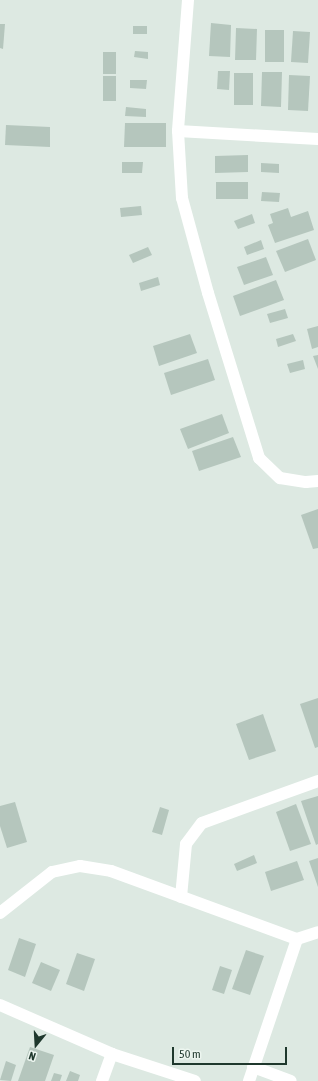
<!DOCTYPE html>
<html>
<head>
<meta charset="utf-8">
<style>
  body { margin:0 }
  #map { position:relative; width:318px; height:1081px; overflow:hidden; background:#dde9e2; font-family:"Asap Condensed",sans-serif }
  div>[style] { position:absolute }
  .building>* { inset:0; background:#b5c6bd }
  .minor>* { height:12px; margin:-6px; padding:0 6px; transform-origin:6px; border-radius:6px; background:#fff }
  span { translate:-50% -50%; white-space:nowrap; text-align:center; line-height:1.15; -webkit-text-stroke:4px #edf6f0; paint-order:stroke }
  .north { position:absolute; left:16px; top:1025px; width:40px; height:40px; -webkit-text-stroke:3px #edf6f0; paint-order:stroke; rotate:198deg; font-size:11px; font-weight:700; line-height:16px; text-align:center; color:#1f382d }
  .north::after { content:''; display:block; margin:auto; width:14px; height:18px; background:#1f382d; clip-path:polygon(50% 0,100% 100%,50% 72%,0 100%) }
  .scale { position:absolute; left:172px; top:1047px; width:115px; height:18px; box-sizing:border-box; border:2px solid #1f382d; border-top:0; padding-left:5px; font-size:12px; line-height:14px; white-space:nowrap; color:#1f382d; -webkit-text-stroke:3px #edf6f0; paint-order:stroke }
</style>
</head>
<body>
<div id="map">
  <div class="building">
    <div style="clip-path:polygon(211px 23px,231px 25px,230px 57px,209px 56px)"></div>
    <div style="clip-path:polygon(0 24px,5px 24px,3px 49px,0 48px)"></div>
    <div style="clip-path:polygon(133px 26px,147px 26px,147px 34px,133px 34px)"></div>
    <div style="clip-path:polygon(236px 28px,257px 29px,256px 60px,235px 60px)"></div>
    <div style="clip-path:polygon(265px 30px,284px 30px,284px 62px,265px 62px)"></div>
    <div style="clip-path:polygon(293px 31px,310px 32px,308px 63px,291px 62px)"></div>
    <div style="clip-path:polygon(135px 51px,148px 52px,148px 59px,134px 57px)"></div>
    <div style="clip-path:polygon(103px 52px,116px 52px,116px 74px,103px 74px)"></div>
    <div style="clip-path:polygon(218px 71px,230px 71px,229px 90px,217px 89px)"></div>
    <div style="clip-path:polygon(262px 72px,282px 72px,281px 107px,261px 106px)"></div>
    <div style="clip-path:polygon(234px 73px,253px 73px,253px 105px,234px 105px)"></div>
    <div style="clip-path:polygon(289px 75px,310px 76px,308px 111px,288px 110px)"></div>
    <div style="clip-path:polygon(103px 76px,116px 76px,116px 101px,103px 101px)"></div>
    <div style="clip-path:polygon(130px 80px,147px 80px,146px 89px,130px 88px)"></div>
    <div style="clip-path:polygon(126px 107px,146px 109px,146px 117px,125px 116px)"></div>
    <div style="clip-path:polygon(125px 123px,166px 123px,166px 147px,124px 147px)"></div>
    <div style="clip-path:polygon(6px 125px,50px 127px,50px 147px,5px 145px)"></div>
    <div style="clip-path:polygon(248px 155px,248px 172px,215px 173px,215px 156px)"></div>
    <div style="clip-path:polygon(122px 162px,143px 162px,142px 173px,122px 173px)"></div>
    <div style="clip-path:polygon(261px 163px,279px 164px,279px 173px,261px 172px)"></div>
    <div style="clip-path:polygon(216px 182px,248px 182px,248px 199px,216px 199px)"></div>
    <div style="clip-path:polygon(262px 192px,280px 193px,279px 202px,261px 201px)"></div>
    <div style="clip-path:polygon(141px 206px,142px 215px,121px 217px,120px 208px)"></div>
    <div style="clip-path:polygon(288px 208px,291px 217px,308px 211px,314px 230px,275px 243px,268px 225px,273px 223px,270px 214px)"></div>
    <div style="clip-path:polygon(252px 214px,255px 223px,238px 229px,234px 221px)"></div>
    <div style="clip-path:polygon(308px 239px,316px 260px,285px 272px,276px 251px)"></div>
    <div style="clip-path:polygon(261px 240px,264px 249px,247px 255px,244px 247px)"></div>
    <div style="clip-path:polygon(148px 247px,152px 255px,133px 263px,129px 255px)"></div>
    <div style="clip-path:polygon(266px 257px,273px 275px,244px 285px,237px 267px)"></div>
    <div style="clip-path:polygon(158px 277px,160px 285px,141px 291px,139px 283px)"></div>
    <div style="clip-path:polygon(276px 280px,284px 300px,240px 316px,233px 296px)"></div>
    <div style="clip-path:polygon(285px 309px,288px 318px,270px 323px,267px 314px)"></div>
    <div style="clip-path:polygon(318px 326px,318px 347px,312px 349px,307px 329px)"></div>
    <div style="clip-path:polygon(190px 334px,197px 353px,159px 366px,153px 346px)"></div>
    <div style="clip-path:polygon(293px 334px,296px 341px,278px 347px,276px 339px)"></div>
    <div style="clip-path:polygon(318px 355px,318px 369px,313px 356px)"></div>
    <div style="clip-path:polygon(208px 359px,215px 380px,171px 395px,164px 373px)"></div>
    <div style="clip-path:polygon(303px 360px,305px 369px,290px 373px,287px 364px)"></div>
    <div style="clip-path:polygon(222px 414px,229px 433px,188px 449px,180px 429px)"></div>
    <div style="clip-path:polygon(233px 437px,241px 457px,199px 471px,192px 451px)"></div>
    <div style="clip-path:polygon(318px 509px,318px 548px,313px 549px,301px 515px)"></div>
    <div style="clip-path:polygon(318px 698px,318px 747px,315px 748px,300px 704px)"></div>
    <div style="clip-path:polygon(263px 714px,276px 751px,249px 760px,236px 724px)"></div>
    <div style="clip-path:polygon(318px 796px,318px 844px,316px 845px,301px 801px)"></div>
    <div style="clip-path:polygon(15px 802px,27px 842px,7px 848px,0 826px,0 806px)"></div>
    <div style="clip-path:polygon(296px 804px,311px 844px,290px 851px,276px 812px)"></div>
    <div style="clip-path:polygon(160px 807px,169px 810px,162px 835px,152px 832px)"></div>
    <div style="clip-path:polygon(254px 855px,257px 863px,237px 871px,234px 864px)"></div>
    <div style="clip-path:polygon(318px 858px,318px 887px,309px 861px)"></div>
    <div style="clip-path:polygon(297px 861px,304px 880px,271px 891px,265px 872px)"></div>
    <div style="clip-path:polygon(19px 938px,36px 944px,25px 977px,8px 970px)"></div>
    <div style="clip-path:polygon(246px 950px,264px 956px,250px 995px,232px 989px)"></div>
    <div style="clip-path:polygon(77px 953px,95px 959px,84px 991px,66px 984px)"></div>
    <div style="clip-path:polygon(41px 962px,60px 970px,51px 991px,32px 983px)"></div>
    <div style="clip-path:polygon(220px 966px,232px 970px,224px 994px,212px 990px)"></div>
    <div style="clip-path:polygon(30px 1047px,54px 1055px,45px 1081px,18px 1081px)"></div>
    <div style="clip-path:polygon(6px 1061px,16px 1065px,11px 1081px,0 1080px)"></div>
    <div style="clip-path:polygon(70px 1071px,80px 1075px,78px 1081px,66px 1081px)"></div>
    <div style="clip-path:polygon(54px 1073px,62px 1075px,60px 1081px,51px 1081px)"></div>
  </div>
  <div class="minor">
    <div style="left:188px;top:0;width:131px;rotate:94.4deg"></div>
    <div style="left:178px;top:131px;width:67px;rotate:86.6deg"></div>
    <div style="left:182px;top:198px;width:98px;rotate:74.7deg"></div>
    <div style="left:208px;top:293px;width:173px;rotate:72.8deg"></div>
    <div style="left:259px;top:458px;width:29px;rotate:44deg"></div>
    <div style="left:280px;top:478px;width:26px;rotate:9deg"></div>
    <div style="left:306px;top:482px;width:12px;rotate:-5deg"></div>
    <div style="left:178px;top:131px;width:140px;rotate:3.3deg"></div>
    <div style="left:181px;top:897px;width:53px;rotate:-84.6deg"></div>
    <div style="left:186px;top:844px;width:26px;rotate:-53deg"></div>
    <div style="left:202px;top:823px;width:123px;rotate:-19.9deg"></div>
    <div style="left:0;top:913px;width:66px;rotate:-38.3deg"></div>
    <div style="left:52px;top:872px;width:29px;rotate:-12deg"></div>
    <div style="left:80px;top:866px;width:31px;rotate:9deg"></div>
    <div style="left:111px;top:871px;width:198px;rotate:20.1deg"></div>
    <div style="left:0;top:1005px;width:122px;rotate:23.6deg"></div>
    <div style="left:112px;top:1054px;width:87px;rotate:18deg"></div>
    <div style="left:253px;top:1067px;width:40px;rotate:20.2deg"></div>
    <div style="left:102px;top:1081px;width:29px;rotate:-70deg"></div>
    <div style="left:249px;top:1081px;width:150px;rotate:-71.3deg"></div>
    <div style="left:297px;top:939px;width:22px;rotate:-18deg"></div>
  </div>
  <div class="north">N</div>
  <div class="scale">50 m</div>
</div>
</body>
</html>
